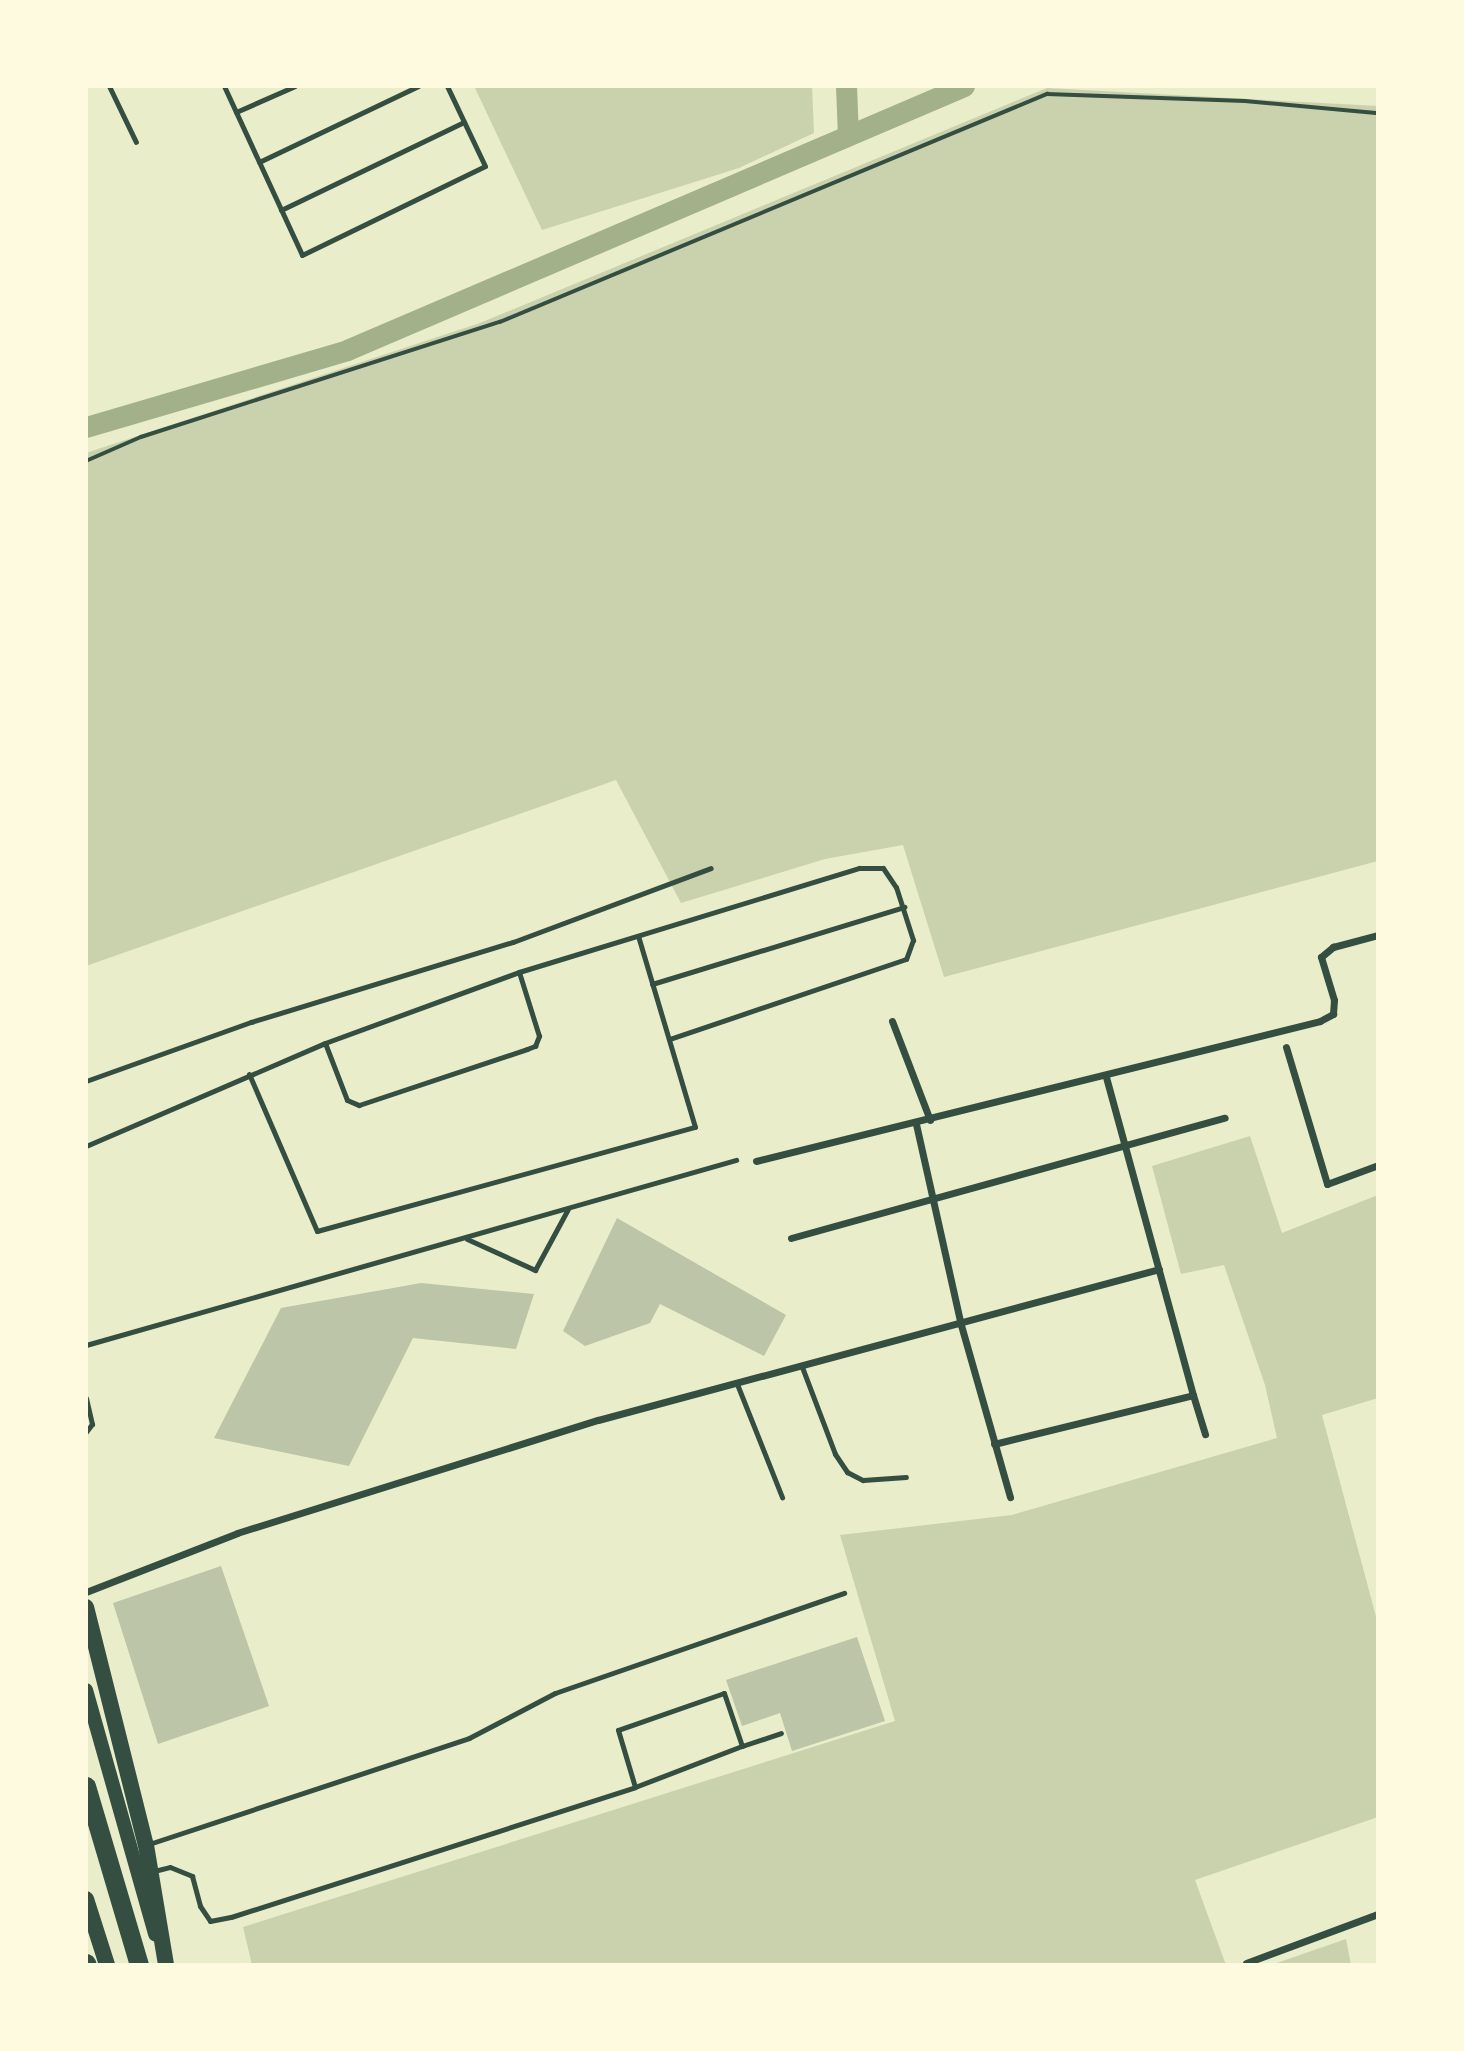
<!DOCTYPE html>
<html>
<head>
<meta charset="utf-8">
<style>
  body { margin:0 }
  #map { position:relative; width:1464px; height:2051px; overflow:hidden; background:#e9edc9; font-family:"IBM Plex Sans",sans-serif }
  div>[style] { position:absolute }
  .green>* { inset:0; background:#cad2ad }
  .canal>* { height:21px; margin:-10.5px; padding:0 10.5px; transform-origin:10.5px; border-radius:10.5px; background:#a3b18a }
  .building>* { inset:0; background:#bcc5a7 }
  .path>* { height:3.5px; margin:-1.75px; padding:0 1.75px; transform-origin:1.75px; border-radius:1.75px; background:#344e41 }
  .service>* { height:5px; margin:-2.5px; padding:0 2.5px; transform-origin:2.5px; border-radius:2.5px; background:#344e41 }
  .minor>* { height:7px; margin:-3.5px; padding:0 3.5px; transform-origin:3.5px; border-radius:3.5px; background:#344e41 }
  .secondary>* { height:14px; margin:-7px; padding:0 7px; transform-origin:7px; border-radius:7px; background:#344e41 }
  .primary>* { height:16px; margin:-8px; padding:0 8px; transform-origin:8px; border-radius:8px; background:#344e41 }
  .motorway>* { height:19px; margin:-9.5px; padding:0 9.5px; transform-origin:9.5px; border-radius:9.5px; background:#344e41 }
  span { translate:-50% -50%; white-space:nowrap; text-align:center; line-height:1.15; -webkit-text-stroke:7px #fefae0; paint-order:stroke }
  .frame { position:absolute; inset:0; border:88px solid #fefae0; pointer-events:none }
</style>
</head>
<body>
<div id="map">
  <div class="green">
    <div style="clip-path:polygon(474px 86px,812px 86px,814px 133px,739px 168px,542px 230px)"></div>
    <div style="clip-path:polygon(1047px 88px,1378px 106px,1378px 861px,944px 977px,903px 845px,825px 859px,681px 903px,616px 780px,86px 966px,86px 453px,480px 323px)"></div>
    <div style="clip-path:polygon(1250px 1136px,1282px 1233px,1378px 1195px,1378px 1398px,1322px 1415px,1378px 1624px,1378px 1817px,1195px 1880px,1226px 1965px,252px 1965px,243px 1927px,895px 1721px,840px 1535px,1012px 1515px,1277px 1438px,1265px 1385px,1224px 1265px,1181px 1274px,1152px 1166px)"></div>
    <div style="clip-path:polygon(1346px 1939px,1351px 1965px,1271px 1965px)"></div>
  </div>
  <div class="canal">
    <div style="left:846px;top:86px;width:49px;rotate:87.7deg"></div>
    <div style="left:86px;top:427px;width:272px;rotate:-16.4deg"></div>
    <div style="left:347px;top:350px;width:671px;rotate:-23.16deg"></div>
  </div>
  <div class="building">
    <div style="clip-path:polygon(617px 1218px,786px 1315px,764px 1356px,660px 1304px,650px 1323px,585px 1346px,563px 1331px)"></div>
    <div style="clip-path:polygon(421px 1283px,534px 1294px,516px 1349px,413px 1338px,349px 1466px,214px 1438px,281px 1308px)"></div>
    <div style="clip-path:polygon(221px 1566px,269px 1706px,158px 1744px,113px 1603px)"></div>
    <div style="clip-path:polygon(857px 1637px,885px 1721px,792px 1751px,780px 1713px,742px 1726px,726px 1680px)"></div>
  </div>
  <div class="path">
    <div style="left:86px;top:461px;width:60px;rotate:-23.6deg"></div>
    <div style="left:141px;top:437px;width:377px;rotate:-17.8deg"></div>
    <div style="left:500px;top:322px;width:593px;rotate:-22.63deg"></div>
    <div style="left:1047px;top:94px;width:198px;rotate:2deg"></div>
    <div style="left:1245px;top:101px;width:134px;rotate:5.2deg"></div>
  </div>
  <div class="service">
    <div style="left:109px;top:86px;width:62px;rotate:64.3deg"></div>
    <div style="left:224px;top:86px;width:186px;rotate:65.2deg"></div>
    <div style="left:302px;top:255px;width:203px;rotate:-25.9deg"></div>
    <div style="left:485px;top:166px;width:89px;rotate:-115.4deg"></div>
    <div style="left:236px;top:112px;width:64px;rotate:-23.8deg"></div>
    <div style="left:259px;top:162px;width:176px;rotate:-25.5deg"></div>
    <div style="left:281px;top:210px;width:203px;rotate:-25.7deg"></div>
    <div style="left:652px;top:984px;width:264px;rotate:-17deg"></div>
    <div style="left:325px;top:1043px;width:61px;rotate:68.9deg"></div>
    <div style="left:347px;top:1100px;width:13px;rotate:23deg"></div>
    <div style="left:359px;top:1105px;width:177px;rotate:-18.4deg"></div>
    <div style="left:527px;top:1049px;width:9px;rotate:-21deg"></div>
    <div style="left:535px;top:1046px;width:11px;rotate:-68deg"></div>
    <div style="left:539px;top:1036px;width:67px;rotate:-107.4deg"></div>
    <div style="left:249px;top:1074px;width:171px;rotate:66.6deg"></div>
    <div style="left:317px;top:1231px;width:392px;rotate:-15.4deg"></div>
    <div style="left:695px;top:1127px;width:199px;rotate:-106.6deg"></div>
    <div style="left:86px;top:1081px;width:175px;rotate:-19.7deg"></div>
    <div style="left:251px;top:1022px;width:274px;rotate:-17deg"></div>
    <div style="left:513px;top:942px;width:211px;rotate:-20.5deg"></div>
    <div style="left:86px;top:1146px;width:260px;rotate:-23.3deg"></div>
    <div style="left:325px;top:1043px;width:207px;rotate:-20.1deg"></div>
    <div style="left:519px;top:972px;width:356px;rotate:-17deg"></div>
    <div style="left:859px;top:868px;width:24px"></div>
    <div style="left:883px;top:868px;width:23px;rotate:56deg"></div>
    <div style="left:896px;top:887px;width:56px;rotate:72.2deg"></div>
    <div style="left:913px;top:940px;width:20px;rotate:110deg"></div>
    <div style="left:906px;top:959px;width:250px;rotate:161.3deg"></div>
    <div style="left:467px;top:1239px;width:75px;rotate:24.5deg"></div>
    <div style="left:535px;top:1270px;width:69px;rotate:-61.6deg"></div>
    <div style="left:86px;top:1345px;width:676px;rotate:-15.89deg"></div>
    <div style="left:802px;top:1367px;width:93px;rotate:69.2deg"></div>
    <div style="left:835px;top:1454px;width:22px;rotate:56deg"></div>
    <div style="left:847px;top:1472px;width:18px;rotate:27deg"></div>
    <div style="left:863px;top:1480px;width:43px;rotate:-4deg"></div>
    <div style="left:737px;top:1384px;width:122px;rotate:68.3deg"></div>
    <div style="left:86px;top:1398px;width:27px;rotate:77deg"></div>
    <div style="left:92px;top:1424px;width:10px;rotate:127deg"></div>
    <div style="left:742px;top:1746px;width:41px;rotate:-18.4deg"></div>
    <div style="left:149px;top:1844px;width:337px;rotate:-18.3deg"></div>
    <div style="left:469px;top:1738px;width:97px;rotate:-27.6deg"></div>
    <div style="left:555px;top:1693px;width:306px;rotate:-19.1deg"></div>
    <div style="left:154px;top:1871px;width:16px;rotate:-14deg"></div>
    <div style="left:170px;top:1867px;width:24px;rotate:22deg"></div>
    <div style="left:192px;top:1876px;width:31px;rotate:75deg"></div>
    <div style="left:200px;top:1906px;width:18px;rotate:56deg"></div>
    <div style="left:210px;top:1921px;width:21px;rotate:-11deg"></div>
    <div style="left:231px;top:1917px;width:424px;rotate:-17.8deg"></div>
    <div style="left:635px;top:1787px;width:115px;rotate:-21deg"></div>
    <div style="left:742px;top:1746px;width:56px;rotate:-108.8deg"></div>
    <div style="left:724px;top:1693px;width:112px;rotate:160.8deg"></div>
    <div style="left:618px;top:1730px;width:59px;rotate:73.4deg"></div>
  </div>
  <div class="minor">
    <div style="left:892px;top:1021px;width:106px;rotate:69deg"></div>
    <div style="left:1286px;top:1047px;width:143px;rotate:73.3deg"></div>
    <div style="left:1327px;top:1184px;width:54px;rotate:-20.4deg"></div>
    <div style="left:1106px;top:1077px;width:330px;rotate:74.7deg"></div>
    <div style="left:916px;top:1124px;width:206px;rotate:77.4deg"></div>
    <div style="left:961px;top:1325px;width:179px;rotate:74.1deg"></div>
    <div style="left:756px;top:1161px;width:581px;rotate:-13.94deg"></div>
    <div style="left:1320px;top:1021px;width:15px;rotate:-28deg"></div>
    <div style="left:1333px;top:1014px;width:14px;rotate:-86deg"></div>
    <div style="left:1334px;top:1000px;width:45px;rotate:-106.8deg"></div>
    <div style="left:1321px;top:957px;width:16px;rotate:-40deg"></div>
    <div style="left:1333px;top:947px;width:47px;rotate:-14.9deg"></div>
    <div style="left:791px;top:1238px;width:450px;rotate:-15.5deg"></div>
    <div style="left:994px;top:1444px;width:205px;rotate:-13.8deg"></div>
    <div style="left:1193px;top:1395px;width:41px;rotate:72.9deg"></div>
    <div style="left:86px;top:1592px;width:162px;rotate:-21.3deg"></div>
    <div style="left:237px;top:1533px;width:378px;rotate:-17.4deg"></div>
    <div style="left:598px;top:1420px;width:581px;rotate:-15.06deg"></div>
    <div style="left:1246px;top:1963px;width:141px;rotate:-20.4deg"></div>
  </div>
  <div class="secondary">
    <div style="left:86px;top:1690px;width:254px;rotate:74.2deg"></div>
  </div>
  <div class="primary">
    <div style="left:86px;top:1607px;width:245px;rotate:75.9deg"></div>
    <div style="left:146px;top:1845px;width:122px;rotate:80.5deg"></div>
    <div style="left:86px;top:1899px;width:69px;rotate:72.3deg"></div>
  </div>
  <div class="motorway">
    <div style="left:86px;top:1786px;width:187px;rotate:73.5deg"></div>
    <div style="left:86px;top:1963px;width:2px;rotate:63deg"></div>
  </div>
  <div class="frame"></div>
</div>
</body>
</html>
